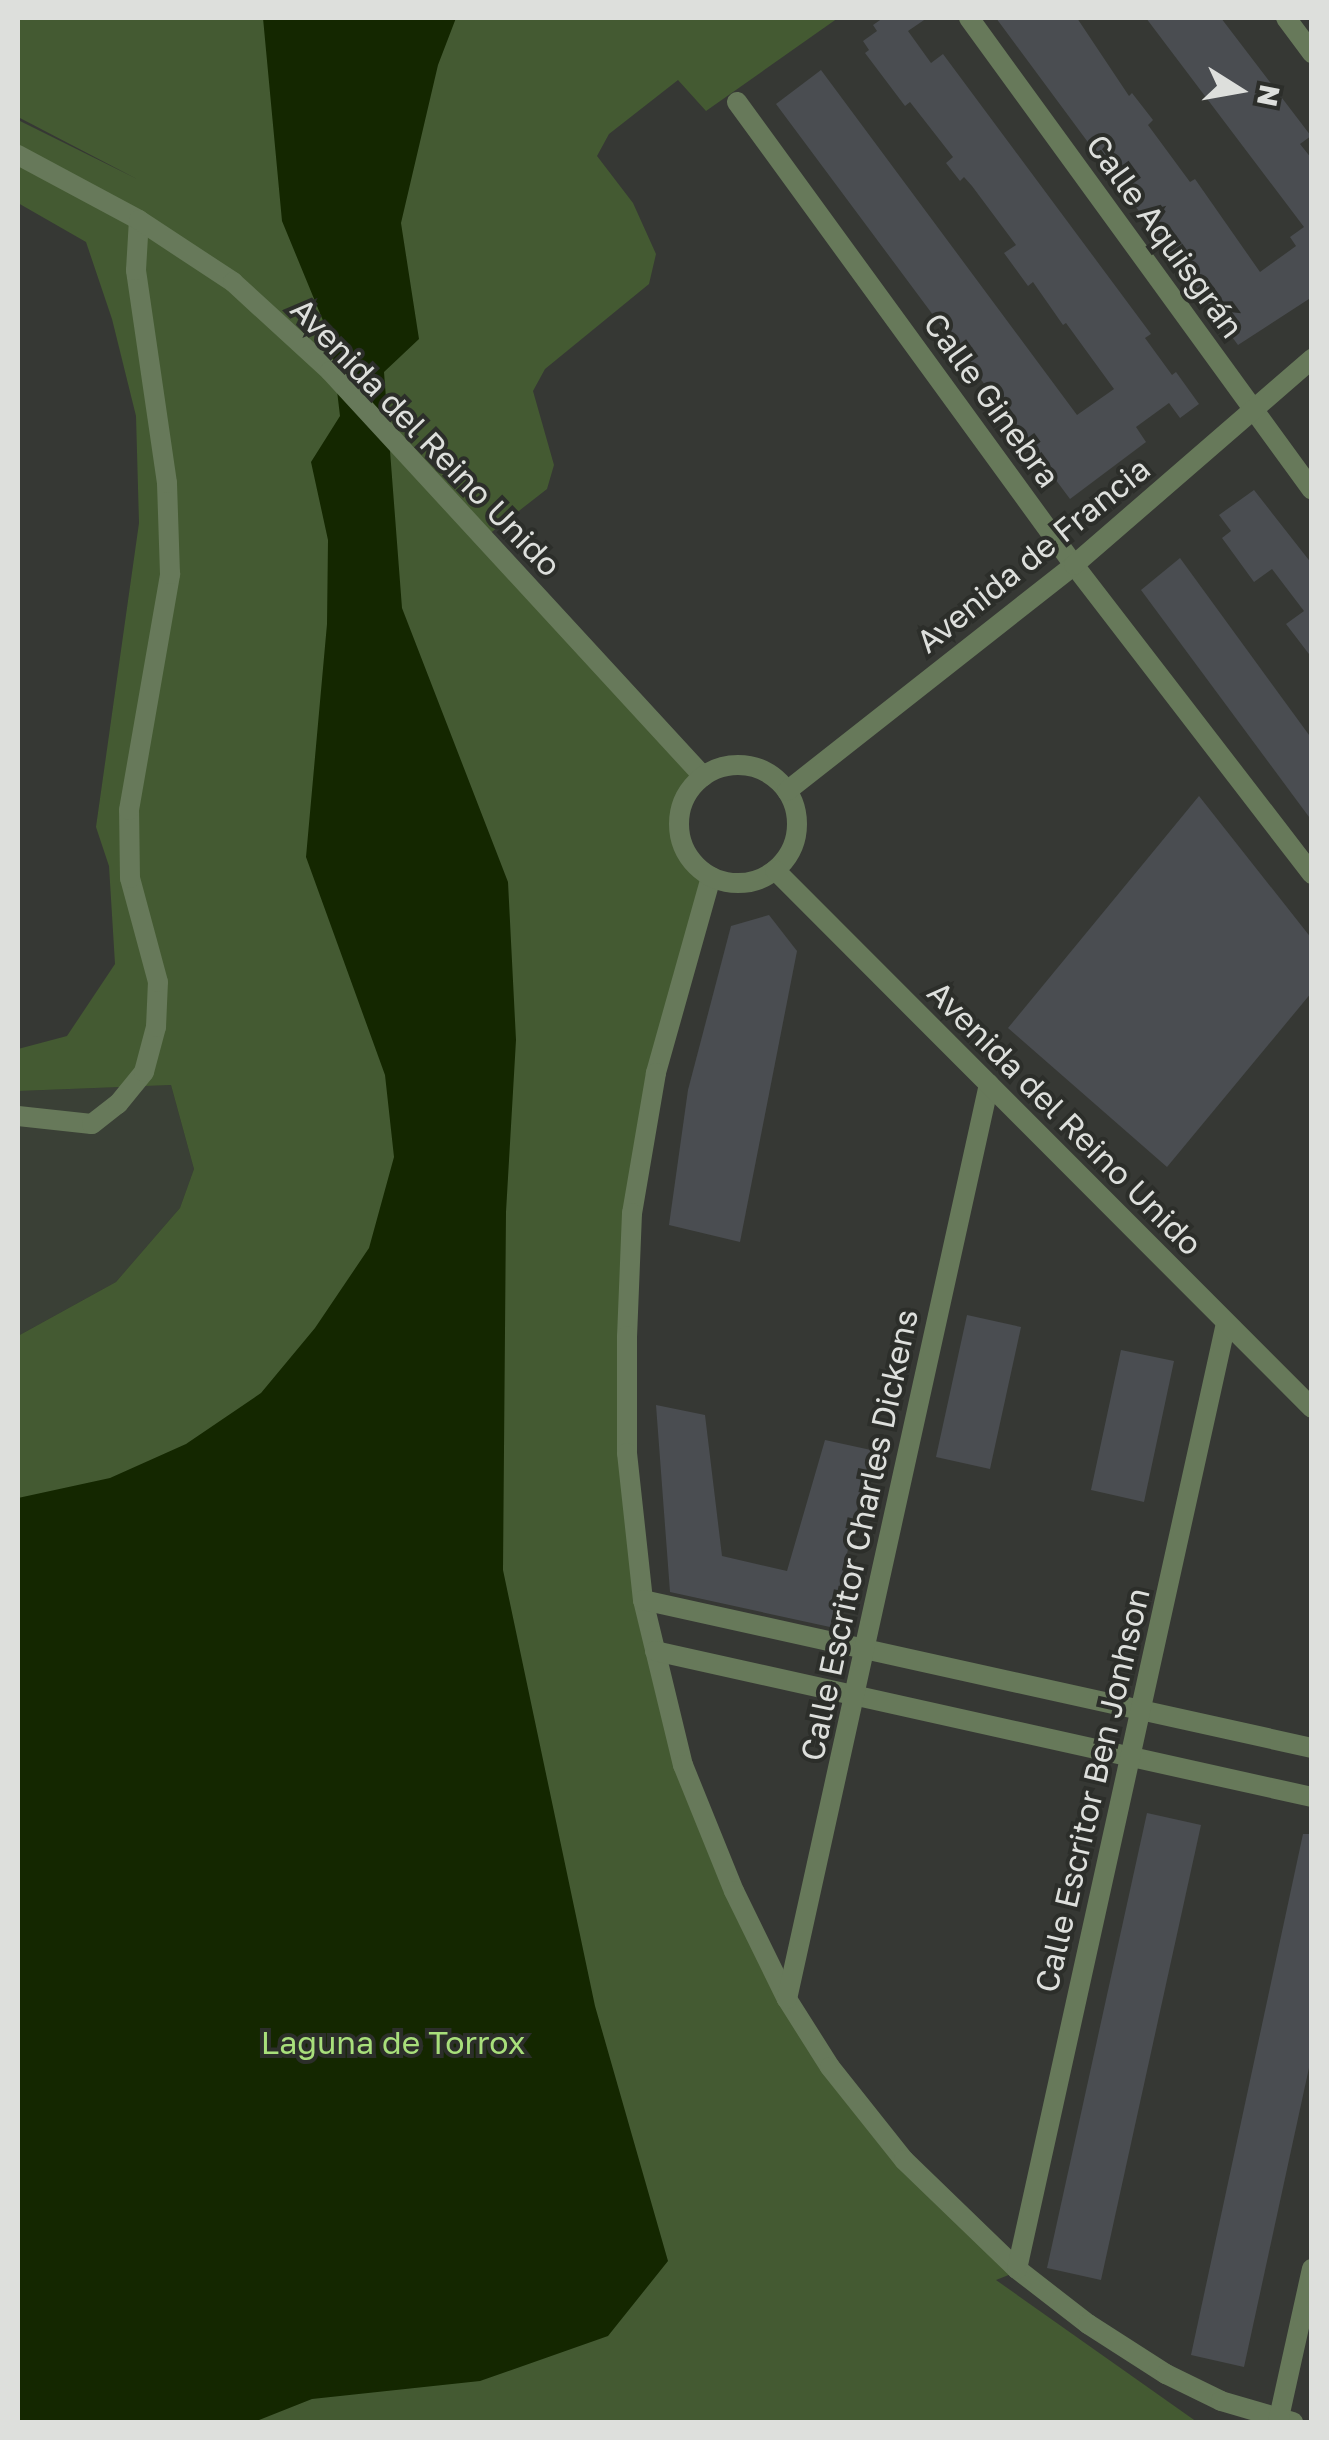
<!DOCTYPE html>
<html>
<head>
<meta charset="utf-8">
<style>
  body { margin:0 }
  #map { position:relative; width:1329px; height:2440px; overflow:hidden; background:#363834; font-family:"Golos Text",sans-serif }
  div>[style] { position:absolute }
  .built>* { inset:0; background:#3a4036 }
  .green>* { inset:0; background:#445a32 }
  .water>* { inset:0; background:#142700 }
  .building>* { inset:0; background:#4a4d51 }
  .minor>* { height:20px; margin:-10px; padding:0 10px; transform-origin:10px; border-radius:10px; background:#67795a }
  .tertiary>* { height:20px; margin:-10px; padding:0 10px; transform-origin:10px; border-radius:10px; background:#67795a }
  .tertiary>.ring { margin:-10px; padding:0; box-sizing:content-box; background:none; border:20px solid #67795a; border-radius:50% }
  span { translate:-50% -50%; white-space:nowrap; text-align:center; line-height:1.15; -webkit-text-stroke:8px #2c2e2a; paint-order:stroke }
  .street-label { font-size:32px; color:#dddfdc }
  .park-label { font-size:32px; color:#a8df7b }
  .frame { position:absolute; inset:0; border:20px solid #dddfdc; pointer-events:none }
  .north { position:absolute; left:1189px; top:40px; width:100px; height:100px; -webkit-text-stroke:8px #2c2e2a; paint-order:stroke; rotate:101deg; font-size:28px; font-weight:700; line-height:40px; text-align:center; color:#dddfdc }
  .north::after { content:''; display:block; margin:auto; width:35px; height:45px; background:#dddfdc; clip-path:polygon(50% 0,100% 100%,50% 72%,0 100%) }
</style>
</head>
<body>
<div id="map">
  <div class="built">
    <div style="clip-path:polygon(171px 1085px,194px 1169px,180px 1208px,116px 1282px,18px 1336px,18px 1091px)"></div>
  </div>
  <div class="green">
    <div style="clip-path:polygon(18px 18px,838px 18px,706px 111px,678px 80px,609px 134px,597px 156px,633px 203px,656px 254px,649px 284px,545px 369px,533px 391px,554px 465px,547px 489px,488px 535px,701px 774px,689px 790px,683px 824px,691px 854px,711px 882px,674px 973px,634px 1214px,628px 1435px,643px 1596px,688px 1766px,782px 1996px,907px 2161px,1021px 2270px,996px 2280px,1197px 2422px,18px 2422px,18px 1336px,116px 1282px,180px 1208px,194px 1169px,171px 1085px,18px 1091px,18px 1049px,67px 1036px,115px 964px,109px 866px,96px 827px,139px 523px,136px 416px,112px 319px,86px 242px,18px 203px,18px 120px,137px 179px,18px 117px)"></div>
  </div>
  <div class="water">
    <div style="clip-path:polygon(263px 18px,456px 18px,438px 65px,401px 223px,419px 339px,384px 372px,402px 608px,508px 882px,516px 1040px,506px 1212px,503px 1570px,595px 2006px,668px 2261px,608px 2336px,480px 2381px,312px 2399px,254px 2422px,18px 2422px,18px 1498px,110px 1478px,186px 1444px,261px 1393px,315px 1328px,369px 1248px,394px 1157px,385px 1075px,306px 857px,327px 624px,328px 540px,311px 462px,340px 416px,331px 340px,282px 221px)"></div>
  </div>
  <div class="building">
    <div style="clip-path:polygon(883px 18px,927px 18px,908px 31px,931px 63px,943px 54px,1151px 334px,1145px 338px,1172px 375px,1176px 372px,1199px 404px,1180px 418px,1169px 403px,1136px 427px,1146px 442px,1070px 499px,776px 104px,821px 70px,1077px 415px,1114px 389px,1066px 323px,1063px 325px,1033px 282px,1028px 286px,1004px 253px,1016px 245px,972px 186px,964px 177px,960px 181px,946px 163px,953px 157px,910px 102px,905px 106px,865px 53px,869px 50px,863px 41px,877px 31px,873px 25px)"></div>
    <div style="clip-path:polygon(996px 18px,1077px 18px,1129px 96px,1132px 93px,1153px 120px,1148px 125px,1190px 182px,1195px 179px,1260px 272px,1296px 246px,1290px 237px,1304px 227px,1146px 18px,1221px 18px,1311px 136px,1300px 144px,1312px 159px,1312px 297px,1238px 345px)"></div>
    <div style="clip-path:polygon(1254px 490px,1312px 564px,1312px 658px,1286px 624px,1304px 611px,1272px 569px,1254px 582px,1222px 538px,1231px 531px,1219px 515px)"></div>
    <div style="clip-path:polygon(1180px 558px,1312px 739px,1312px 821px,1141px 590px)"></div>
    <div style="clip-path:polygon(1199px 796px,1312px 939px,1312px 992px,1167px 1167px,1008px 1028px)"></div>
    <div style="clip-path:polygon(769px 915px,797px 951px,740px 1242px,669px 1225px,688px 1090px,731px 926px)"></div>
    <div style="clip-path:polygon(967px 1315px,1021px 1327px,990px 1469px,936px 1457px)"></div>
    <div style="clip-path:polygon(1121px 1350px,1174px 1361px,1144px 1502px,1091px 1490px)"></div>
    <div style="clip-path:polygon(656px 1405px,705px 1415px,722px 1556px,787px 1571px,825px 1440px,871px 1450px,830px 1627px,670px 1592px)"></div>
    <div style="clip-path:polygon(1147px 1813px,1201px 1825px,1101px 2280px,1047px 2268px)"></div>
    <div style="clip-path:polygon(1303px 1834px,1312px 1834px,1312px 2054px,1244px 2367px,1191px 2355px)"></div>
  </div>
  <div class="minor">
    <div style="left:969px;top:18px;width:583px;rotate:53.99deg"></div>
    <div style="left:1286px;top:18px;width:44px;rotate:53.4deg"></div>
    <div style="left:737px;top:102px;width:573px;rotate:53.95deg"></div>
    <div style="left:1074px;top:565px;width:390px;rotate:52.4deg"></div>
    <div style="left:711px;top:877px;width:204px;rotate:105.7deg"></div>
    <div style="left:656px;top:1073px;width:142px;rotate:99.7deg"></div>
    <div style="left:632px;top:1213px;width:123px;rotate:92.3deg"></div>
    <div style="left:627px;top:1336px;width:117px;rotate:90deg"></div>
    <div style="left:627px;top:1453px;width:148px;rotate:83.8deg"></div>
    <div style="left:643px;top:1600px;width:170px;rotate:76.4deg"></div>
    <div style="left:683px;top:1765px;width:136px;rotate:68deg"></div>
    <div style="left:734px;top:1891px;width:120px;rotate:63.9deg"></div>
    <div style="left:787px;top:1999px;width:80px;rotate:57.7deg"></div>
    <div style="left:830px;top:2067px;width:119px;rotate:51.5deg"></div>
    <div style="left:904px;top:2160px;width:157px;rotate:44deg"></div>
    <div style="left:1017px;top:2269px;width:90px;rotate:37.8deg"></div>
    <div style="left:1088px;top:2324px;width:93px;rotate:32.7deg"></div>
    <div style="left:1166px;top:2374px;width:61px;rotate:26.1deg"></div>
    <div style="left:1221px;top:2401px;width:75px;rotate:16.3deg"></div>
    <div style="left:18px;top:1116px;width:74px;rotate:6.2deg"></div>
    <div style="left:92px;top:1124px;width:33px;rotate:-38deg"></div>
    <div style="left:118px;top:1104px;width:41px;rotate:-50.9deg"></div>
    <div style="left:144px;top:1072px;width:47px;rotate:-75.1deg"></div>
    <div style="left:156px;top:1027px;width:45px;rotate:-87.5deg"></div>
    <div style="left:158px;top:982px;width:108px;rotate:-105.1deg"></div>
    <div style="left:130px;top:878px;width:68px;rotate:-90.8deg"></div>
    <div style="left:129px;top:810px;width:240px;rotate:-80.1deg"></div>
    <div style="left:170px;top:574px;width:91px;rotate:-91.9deg"></div>
    <div style="left:167px;top:483px;width:215px;rotate:-98.3deg"></div>
    <div style="left:136px;top:270px;width:50px;rotate:-86.6deg"></div>
    <div style="left:643px;top:1600px;width:685px;rotate:12.47deg"></div>
    <div style="left:655px;top:1651px;width:673px;rotate:12.53deg"></div>
    <div style="left:787px;top:1999px;width:937px;rotate:-77.55deg"></div>
    <div style="left:1017px;top:2269px;width:969px;rotate:-77.54deg"></div>
  </div>
  <div class="tertiary">
    <div style="left:18px;top:155px;width:137px;rotate:28.2deg"></div>
    <div style="left:139px;top:220px;width:113px;rotate:33.4deg"></div>
    <div style="left:233px;top:282px;width:132px;rotate:42.5deg"></div>
    <div style="left:330px;top:371px;width:551px;rotate:47.36deg"></div>
    <div class="ring" style="left:679px;top:765px;width:98px;height:98px"></div>
    <div style="left:787px;top:791px;width:365px;rotate:-38.2deg"></div>
    <div style="left:1074px;top:565px;width:315px;rotate:-40.9deg"></div>
    <div style="left:775px;top:870px;width:760px;rotate:45.05deg"></div>
    <div style="left:1278px;top:2422px;width:157px;rotate:-77.5deg"></div>
  </div>
  <div class="street-label">
    <span style="left:1165px;top:236px;rotate:54deg">Calle Aquisgrán</span>
    <span style="left:992px;top:400px;rotate:54deg">Calle Ginebra</span>
    <span style="left:426px;top:437px;rotate:46deg">Avenida del Reino Unido</span>
    <span style="left:1033px;top:555px;rotate:-39deg">Avenida de Francia</span>
    <span style="left:1065px;top:1118px;rotate:45deg">Avenida del Reino Unido</span>
    <span style="left:859px;top:1535px;rotate:-78deg">Calle Escritor Charles Dickens</span>
    <span style="left:1092px;top:1790px;rotate:-77deg">Calle Escritor Ben Jonhson</span>
  </div>
  <div class="park-label">
    <span style="left:393px;top:2042px">Laguna de Torrox</span>
  </div>
  <div class="frame"></div>
  <div class="north">N</div>
</div>
</body>
</html>
